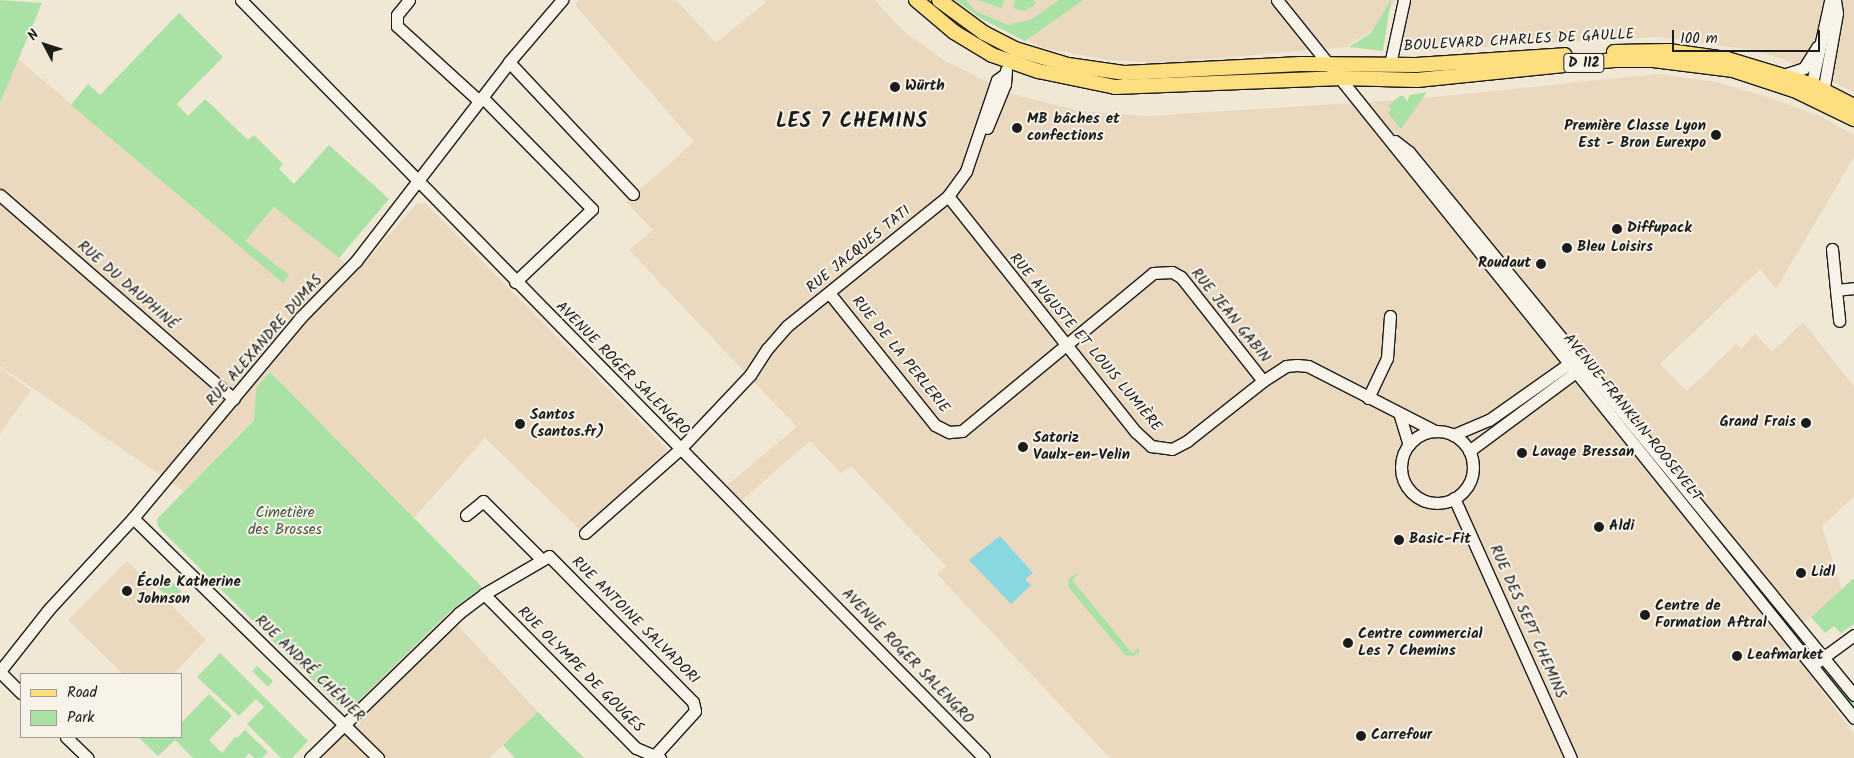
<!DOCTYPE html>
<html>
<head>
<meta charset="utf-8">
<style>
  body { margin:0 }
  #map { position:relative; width:1854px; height:758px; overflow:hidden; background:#f1e7d5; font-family:Kalam,sans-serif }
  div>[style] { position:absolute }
  .built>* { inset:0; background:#ead9bf }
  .green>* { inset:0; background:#aae2a6 }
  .water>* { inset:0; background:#87d8e1 }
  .roads { filter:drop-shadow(1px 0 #1c1c1c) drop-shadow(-1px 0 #1c1c1c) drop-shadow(0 1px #1c1c1c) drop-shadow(0 -1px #1c1c1c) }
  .minor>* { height:11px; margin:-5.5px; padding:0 5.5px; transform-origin:5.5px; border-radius:5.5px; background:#f7f3e8 }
  .minor>.ring { margin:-5.5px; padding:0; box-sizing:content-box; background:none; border:11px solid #f7f3e8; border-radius:50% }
  .major>* { height:14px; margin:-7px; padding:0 7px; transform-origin:7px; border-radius:7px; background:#fedf80 }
  .dots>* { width:14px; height:14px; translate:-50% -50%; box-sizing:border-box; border:2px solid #f7f3e8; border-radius:50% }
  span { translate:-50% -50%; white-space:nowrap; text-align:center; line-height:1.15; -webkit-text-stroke:4px #f7f3e8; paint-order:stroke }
  .shield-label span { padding:1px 4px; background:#f7f3e8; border:1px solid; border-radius:4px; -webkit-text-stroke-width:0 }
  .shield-label { font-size:14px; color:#1c1c1c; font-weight:700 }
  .street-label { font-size:15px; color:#1c1c1c }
  .poi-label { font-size:15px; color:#1c1c1c; font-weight:700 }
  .left { translate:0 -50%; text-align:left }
  .right { translate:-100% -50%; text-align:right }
  .park-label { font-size:15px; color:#475745 }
  .district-label { font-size:20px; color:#1c1c1c; font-weight:700; letter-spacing:1px }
  .legend { position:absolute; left:20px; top:673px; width:162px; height:65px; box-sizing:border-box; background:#f7f3e8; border:1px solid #9f9d96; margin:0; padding:6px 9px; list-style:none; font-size:15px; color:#1c1c1c }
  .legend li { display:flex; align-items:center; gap:10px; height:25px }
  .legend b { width:25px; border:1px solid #9f9d96 }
  .north { position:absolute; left:20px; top:20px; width:50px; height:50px; -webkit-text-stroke:4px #f7f3e8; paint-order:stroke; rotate:310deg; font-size:14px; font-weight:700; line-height:20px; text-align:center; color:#1c1c1c }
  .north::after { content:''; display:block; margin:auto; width:18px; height:22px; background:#1c1c1c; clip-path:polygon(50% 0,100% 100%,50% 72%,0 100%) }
  .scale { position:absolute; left:1672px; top:30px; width:148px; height:22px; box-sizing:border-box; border:2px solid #1c1c1c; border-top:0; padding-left:6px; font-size:15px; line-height:18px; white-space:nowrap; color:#1c1c1c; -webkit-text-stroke:4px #f7f3e8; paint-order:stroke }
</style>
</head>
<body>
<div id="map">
  <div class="built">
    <div style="clip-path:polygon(579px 0,676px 0,716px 43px,766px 2px,765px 0,875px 0,902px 30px,947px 62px,1012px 94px,1079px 111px,1147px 116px,1414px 99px,1658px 74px,1716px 82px,1765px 96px,1822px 117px,1854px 135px,1854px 157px,1776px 289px,1760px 269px,1660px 364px,1687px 391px,1736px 344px,1742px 348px,1755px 334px,1772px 352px,1803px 322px,1854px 387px,1854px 496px,1822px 526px,1842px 591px,1784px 640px,1854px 734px,1854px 758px,1110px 758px,937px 574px,946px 566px,851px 466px,841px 473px,810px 441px,741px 501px,726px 486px,797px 427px,629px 250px,653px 230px,626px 202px,694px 142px,575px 5px)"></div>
    <div style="clip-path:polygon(955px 0,1396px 0,1379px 26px,1346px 47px,1161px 63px,1107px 60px,1044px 48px,982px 19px)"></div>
    <div style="clip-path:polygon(1410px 0,1854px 0,1854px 92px,1780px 58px,1752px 50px,1657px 37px,1419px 51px,1402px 35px)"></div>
    <div style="clip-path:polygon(18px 59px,239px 247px,275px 207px,356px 272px,417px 204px,425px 203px,668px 450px,580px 530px,485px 438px,414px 518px,270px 372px,256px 388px,254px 419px,184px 491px,0 366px,0 103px)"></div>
    <div style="clip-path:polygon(0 368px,31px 390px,0 434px)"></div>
    <div style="clip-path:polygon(127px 561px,206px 640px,173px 674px,123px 674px,68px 620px)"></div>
    <div style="clip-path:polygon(447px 614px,538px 712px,489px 758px,310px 758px,343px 724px,360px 725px,351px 708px)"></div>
  </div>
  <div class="green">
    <div style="clip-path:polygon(0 0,42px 3px,0 103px)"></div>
    <div style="clip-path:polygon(955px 0,966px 0,975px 11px,1008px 25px,1032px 19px,1059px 0,1083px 0,1025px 41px,982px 19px)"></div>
    <div style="clip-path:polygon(978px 0,1005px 0,1001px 8px)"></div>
    <div style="clip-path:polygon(1015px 0,1034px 0,1036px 4px,1024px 11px,1013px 8px)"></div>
    <div style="clip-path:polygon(1391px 0,1383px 51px,1349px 47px,1371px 33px)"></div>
    <div style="clip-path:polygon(179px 13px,223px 57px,177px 104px,188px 116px,205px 99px,248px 140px,254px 135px,283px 164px,279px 169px,294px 184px,329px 145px,389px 199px,339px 258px,274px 207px,245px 241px,289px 275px,283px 283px,71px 105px,88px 84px,100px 95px)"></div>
    <div style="clip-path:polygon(1427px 92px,1401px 129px,1388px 113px,1392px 109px,1388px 106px,1400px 96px,1404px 96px,1407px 102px,1410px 95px)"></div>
    <div style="clip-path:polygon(270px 372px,482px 587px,447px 614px,351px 708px,340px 707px,158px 527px,157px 519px,254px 420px,256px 388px)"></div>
    <div style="clip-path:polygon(1075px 574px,1078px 575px,1072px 580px,1132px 653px,1139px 648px,1139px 652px,1133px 656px,1125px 655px,1069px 588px,1068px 579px)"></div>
    <div style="clip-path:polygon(166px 576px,181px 591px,172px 601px,156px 586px)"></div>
    <div style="clip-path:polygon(1854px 578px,1854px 624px,1841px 633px,1834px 626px,1825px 633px,1811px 617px)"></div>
    <div style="clip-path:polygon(220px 653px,308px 741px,292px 758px,281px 758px,247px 724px,264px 707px,256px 699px,239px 716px,197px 677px)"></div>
    <div style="clip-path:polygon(257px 666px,273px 681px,268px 687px,252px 671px)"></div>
    <div style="clip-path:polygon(1832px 672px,1854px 701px,1854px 714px,1825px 678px)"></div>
    <div style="clip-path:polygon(209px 694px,232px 716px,209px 740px,222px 753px,235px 737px,237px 738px,245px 730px,268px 752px,262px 758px,254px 758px,249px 753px,245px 758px,193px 758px,175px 740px,158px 756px,138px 737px,181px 737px,181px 723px)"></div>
    <div style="clip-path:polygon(538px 712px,584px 758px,515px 758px,503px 745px)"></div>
  </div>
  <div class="water">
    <div style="clip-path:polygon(1000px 536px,1033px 573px,1025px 579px,1031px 585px,1011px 604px,969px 560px)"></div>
  </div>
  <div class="roads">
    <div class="minor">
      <div style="left:241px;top:0;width:1061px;rotate:45.57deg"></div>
      <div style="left:409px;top:0;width:19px;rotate:129deg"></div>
      <div style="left:397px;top:15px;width:11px;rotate:90deg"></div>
      <div style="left:397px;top:26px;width:111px;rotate:42.4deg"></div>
      <div style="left:1277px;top:0;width:921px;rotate:51.21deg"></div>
      <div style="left:509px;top:62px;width:181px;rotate:46.8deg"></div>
      <div style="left:1390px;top:64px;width:66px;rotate:-77.7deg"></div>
      <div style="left:1783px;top:75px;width:22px;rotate:-18deg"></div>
      <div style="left:1804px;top:68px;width:25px;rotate:-58deg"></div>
      <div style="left:1810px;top:92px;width:93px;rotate:-77.6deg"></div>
      <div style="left:482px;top:97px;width:157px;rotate:45.5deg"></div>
      <div style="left:592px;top:209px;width:106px;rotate:136.5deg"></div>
      <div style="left:1822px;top:98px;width:86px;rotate:-80deg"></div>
      <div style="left:1837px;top:13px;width:13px;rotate:-99deg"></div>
      <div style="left:987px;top:128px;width:48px;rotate:-67.8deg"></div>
      <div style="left:1005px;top:84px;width:14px;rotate:-86deg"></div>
      <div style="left:1395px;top:141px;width:18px;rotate:38deg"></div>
      <div style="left:1409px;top:152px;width:702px;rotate:50.66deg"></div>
      <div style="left:0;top:195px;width:310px;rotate:41.1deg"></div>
      <div style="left:948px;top:196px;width:302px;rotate:51.5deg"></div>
      <div style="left:1136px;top:432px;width:21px;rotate:43deg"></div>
      <div style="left:1151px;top:446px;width:21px;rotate:8deg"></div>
      <div style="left:1172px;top:449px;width:17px;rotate:-28deg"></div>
      <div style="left:1187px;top:441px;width:97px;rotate:-38.3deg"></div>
      <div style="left:1263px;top:381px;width:27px;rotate:-33deg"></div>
      <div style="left:1286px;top:366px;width:11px;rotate:-5deg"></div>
      <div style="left:1297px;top:365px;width:11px;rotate:5deg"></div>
      <div style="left:1308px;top:366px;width:143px;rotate:27.1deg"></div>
      <div style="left:1832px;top:249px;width:41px;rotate:84.4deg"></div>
      <div style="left:1836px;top:290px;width:18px;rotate:-6deg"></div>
      <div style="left:1836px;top:290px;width:31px;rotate:84deg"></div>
      <div style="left:830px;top:294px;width:168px;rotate:51.3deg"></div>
      <div style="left:935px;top:425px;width:16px;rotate:27deg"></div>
      <div style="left:949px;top:432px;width:13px;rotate:-4deg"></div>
      <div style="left:962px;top:431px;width:248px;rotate:-39.6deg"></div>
      <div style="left:1153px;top:273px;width:19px;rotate:-3deg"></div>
      <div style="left:1172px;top:272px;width:10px;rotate:29deg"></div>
      <div style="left:1181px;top:277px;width:132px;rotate:51.7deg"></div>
      <div style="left:1368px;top:398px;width:44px;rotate:-64.6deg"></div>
      <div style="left:1387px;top:358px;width:42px;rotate:-85.9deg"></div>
      <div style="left:1400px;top:416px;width:30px;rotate:73deg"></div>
      <div class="ring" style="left:1401px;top:431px;width:61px;height:61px"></div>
      <div style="left:1453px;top:435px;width:39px;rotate:-23deg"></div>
      <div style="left:1489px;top:420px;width:104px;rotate:-35.2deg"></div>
      <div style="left:1469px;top:451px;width:138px;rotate:-36.5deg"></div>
      <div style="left:1454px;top:498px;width:285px;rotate:65.8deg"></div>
      <div style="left:466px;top:515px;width:22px;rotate:-39deg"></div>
      <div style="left:483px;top:501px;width:83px;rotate:45deg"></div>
      <div style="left:133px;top:518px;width:343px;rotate:44.4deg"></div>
      <div style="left:585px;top:533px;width:127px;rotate:-41.5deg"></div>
      <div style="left:680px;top:449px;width:102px;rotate:-46.6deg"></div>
      <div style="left:750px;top:375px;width:31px;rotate:-57deg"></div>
      <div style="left:767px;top:349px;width:30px;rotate:-49deg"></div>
      <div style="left:787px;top:326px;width:207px;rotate:-38.9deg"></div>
      <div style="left:948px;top:196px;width:31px;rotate:-54deg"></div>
      <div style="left:966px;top:171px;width:96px;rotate:-71.2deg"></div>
      <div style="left:997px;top:80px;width:9px;rotate:-36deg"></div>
      <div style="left:484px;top:594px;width:216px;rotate:45.4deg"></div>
      <div style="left:636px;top:748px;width:26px;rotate:23deg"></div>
      <div style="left:1817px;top:662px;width:46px;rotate:-36.1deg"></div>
      <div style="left:0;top:671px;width:79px;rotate:-51.7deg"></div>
      <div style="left:49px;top:609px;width:124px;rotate:-47.3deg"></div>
      <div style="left:133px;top:518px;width:261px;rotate:-50.1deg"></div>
      <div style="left:300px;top:318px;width:80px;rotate:-45.5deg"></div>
      <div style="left:356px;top:261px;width:251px;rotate:-52.4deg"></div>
      <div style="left:509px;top:62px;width:82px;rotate:-49.5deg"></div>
      <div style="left:0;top:672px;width:30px;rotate:45deg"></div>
      <div style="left:66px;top:737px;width:30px;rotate:44deg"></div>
      <div style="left:310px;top:758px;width:208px;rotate:-44.2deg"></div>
      <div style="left:459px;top:613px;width:31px;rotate:-37deg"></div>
      <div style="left:484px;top:594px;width:75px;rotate:-30.3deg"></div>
      <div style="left:549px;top:556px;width:205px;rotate:45.4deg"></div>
      <div style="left:693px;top:702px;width:9px;rotate:77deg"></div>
      <div style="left:695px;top:711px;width:58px;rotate:132.2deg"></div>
    </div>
    <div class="major">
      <div style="left:916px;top:0;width:50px;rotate:40.1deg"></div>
      <div style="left:954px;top:32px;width:44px;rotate:31.2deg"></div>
      <div style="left:992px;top:55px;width:49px;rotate:19.2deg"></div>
      <div style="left:1038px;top:71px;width:79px;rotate:11.7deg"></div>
      <div style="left:1115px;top:87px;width:227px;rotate:-2.3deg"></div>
      <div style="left:1342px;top:78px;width:75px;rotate:1.5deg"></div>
      <div style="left:1417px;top:80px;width:198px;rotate:-5.8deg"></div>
      <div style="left:1614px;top:60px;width:39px"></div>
      <div style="left:1653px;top:60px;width:81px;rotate:7.1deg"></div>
      <div style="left:1733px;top:70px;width:64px;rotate:18.2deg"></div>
      <div style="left:1794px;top:90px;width:67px;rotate:25.8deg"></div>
      <div style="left:939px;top:0;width:56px;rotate:36.3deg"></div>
      <div style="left:984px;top:33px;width:35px;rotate:27deg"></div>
      <div style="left:1015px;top:49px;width:55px;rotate:16.8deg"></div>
      <div style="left:1068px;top:65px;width:58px;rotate:8deg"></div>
      <div style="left:1125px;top:73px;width:176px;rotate:-2.9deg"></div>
      <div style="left:1301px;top:64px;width:115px;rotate:0.5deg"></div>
      <div style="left:1416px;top:65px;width:149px;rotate:-3.8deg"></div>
      <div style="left:1614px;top:52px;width:55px;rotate:-1deg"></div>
      <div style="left:1669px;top:51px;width:59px;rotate:7.9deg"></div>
      <div style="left:1727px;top:59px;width:90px;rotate:16.8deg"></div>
      <div style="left:1813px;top:85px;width:46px;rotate:27.1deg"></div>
    </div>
  </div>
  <div class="dots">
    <div style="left:895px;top:87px;background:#1c1c1c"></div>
    <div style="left:1017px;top:128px;background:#1c1c1c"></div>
    <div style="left:1716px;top:135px;background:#1c1c1c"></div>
    <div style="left:1617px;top:229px;background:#1c1c1c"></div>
    <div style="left:1567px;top:248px;background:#1c1c1c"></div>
    <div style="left:1541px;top:264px;background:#1c1c1c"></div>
    <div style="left:1806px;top:423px;background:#1c1c1c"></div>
    <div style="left:520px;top:424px;background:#1c1c1c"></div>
    <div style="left:1023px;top:447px;background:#1c1c1c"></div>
    <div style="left:1522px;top:453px;background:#1c1c1c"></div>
    <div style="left:1599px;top:527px;background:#1c1c1c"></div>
    <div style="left:1399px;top:540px;background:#1c1c1c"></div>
    <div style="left:1801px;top:573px;background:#1c1c1c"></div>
    <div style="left:127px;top:591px;background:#1c1c1c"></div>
    <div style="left:1645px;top:615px;background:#1c1c1c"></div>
    <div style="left:1348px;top:643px;background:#1c1c1c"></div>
    <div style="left:1737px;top:656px;background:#1c1c1c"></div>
    <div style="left:1361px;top:736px;background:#1c1c1c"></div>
  </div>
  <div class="shield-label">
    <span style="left:1584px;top:63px">D 112</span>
  </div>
  <div class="street-label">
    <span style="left:1519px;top:41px;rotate:-3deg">BOULEVARD CHARLES DE GAULLE</span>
    <span style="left:859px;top:250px;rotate:-39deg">RUE JACQUES TATI</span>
    <span style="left:127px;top:286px;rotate:41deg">RUE DU DAUPHINÉ</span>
    <span style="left:1230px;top:316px;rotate:51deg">RUE JEAN GABIN</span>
    <span style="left:265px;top:341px;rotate:-49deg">RUE ALEXANDRE DUMAS</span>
    <span style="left:1085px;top:343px;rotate:50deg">RUE AUGUSTE ET LOUIS LUMIÈRE</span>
    <span style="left:900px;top:355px;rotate:51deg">RUE DE LA PERLERIE</span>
    <span style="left:622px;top:369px;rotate:45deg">AVENUE ROGER SALENGRO</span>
    <span style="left:1632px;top:418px;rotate:51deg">AVENUE FRANKLIN ROOSEVELT</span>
    <span style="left:635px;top:621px;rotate:45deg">RUE ANTOINE SALVADORI</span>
    <span style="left:1527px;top:622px;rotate:66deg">RUE DES SEPT CHEMINS</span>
    <span style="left:907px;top:657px;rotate:46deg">AVENUE ROGER SALENGRO</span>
    <span style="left:309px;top:669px;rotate:44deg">RUE ANDRÉ CHÉNIER</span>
    <span style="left:580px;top:670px;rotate:45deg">RUE OLYMPE DE GOUGES</span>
  </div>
  <div class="poi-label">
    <span class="left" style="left:905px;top:87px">Würth</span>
    <span class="left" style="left:1027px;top:128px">MB bâches et<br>confections</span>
    <span class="right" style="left:1706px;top:135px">Première Classe Lyon<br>Est - Bron Eurexpo</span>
    <span class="left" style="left:1627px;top:229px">Diffupack</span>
    <span class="left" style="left:1577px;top:248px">Bleu Loisirs</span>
    <span class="right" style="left:1531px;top:264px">Roudaut</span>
    <span class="left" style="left:530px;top:424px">Santos<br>(santos.fr)</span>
    <span class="right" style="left:1796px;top:423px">Grand Frais</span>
    <span class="left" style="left:1033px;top:447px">Satoriz<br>Vaulx-en-Velin</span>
    <span class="left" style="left:1532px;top:453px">Lavage Bressan</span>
    <span class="left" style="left:1609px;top:527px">Aldi</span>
    <span class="left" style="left:1409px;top:540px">Basic-Fit</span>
    <span class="left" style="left:1811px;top:573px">Lidl</span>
    <span class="left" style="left:137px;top:591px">École Katherine<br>Johnson</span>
    <span class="left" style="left:1655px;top:615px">Centre de<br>Formation Aftral</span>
    <span class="left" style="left:1358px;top:643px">Centre commercial<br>Les 7 Chemins</span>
    <span class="left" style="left:1747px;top:656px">Leafmarket</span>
    <span class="left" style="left:1371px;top:736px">Carrefour</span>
  </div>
  <div class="park-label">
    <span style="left:285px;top:522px">Cimetière<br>des Brosses</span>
  </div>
  <div class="district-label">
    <span style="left:852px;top:122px">LES 7 CHEMINS</span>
  </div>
  <ul class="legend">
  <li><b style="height:6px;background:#fedf80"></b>Road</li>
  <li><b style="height:14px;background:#aae2a6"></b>Park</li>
  </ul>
  <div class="north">N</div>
  <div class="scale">100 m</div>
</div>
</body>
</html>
